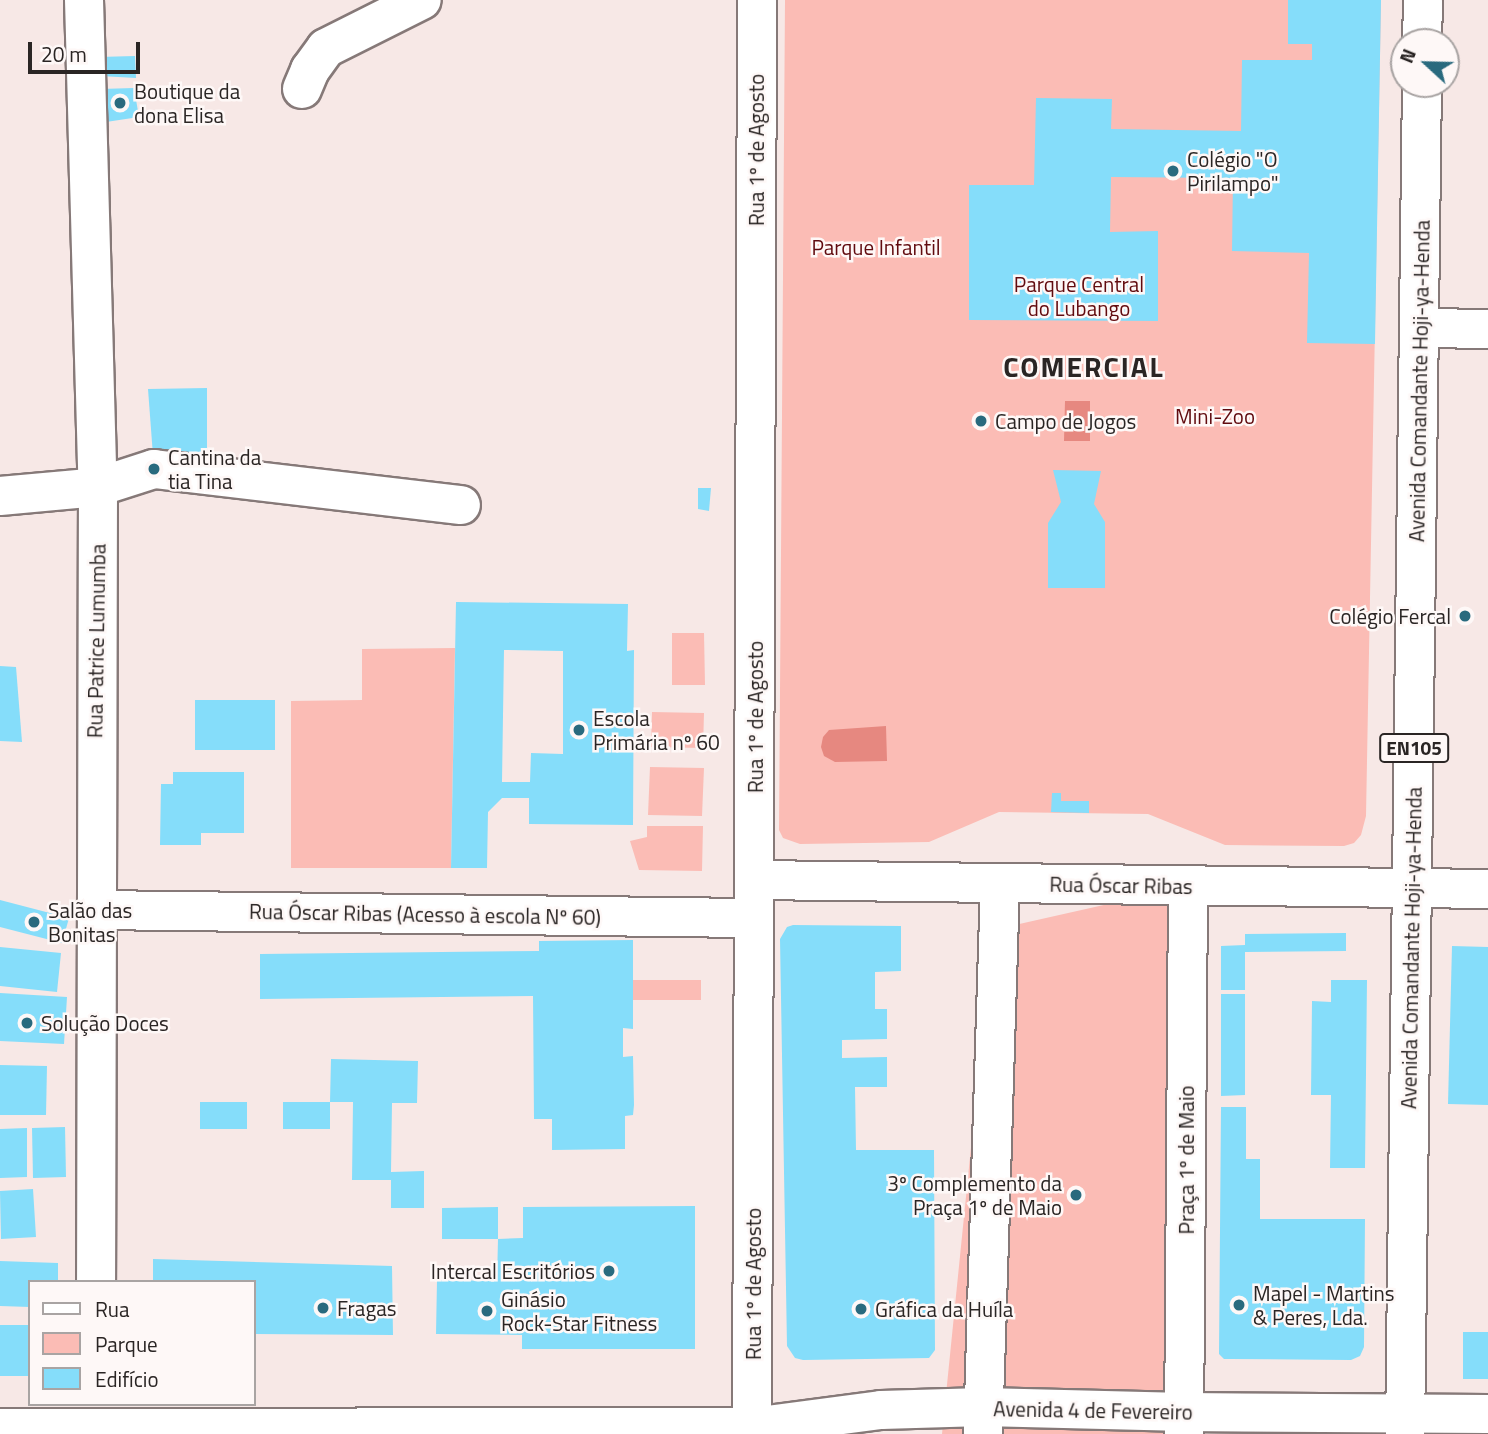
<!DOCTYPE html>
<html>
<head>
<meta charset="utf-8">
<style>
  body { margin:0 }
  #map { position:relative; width:1488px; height:1434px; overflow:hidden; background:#f7e8e6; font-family:"Titillium Web",sans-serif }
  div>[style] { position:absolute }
  .green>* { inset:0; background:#fbbcb5 }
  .water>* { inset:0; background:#e68880 }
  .building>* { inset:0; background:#85ddfa }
  .roads { filter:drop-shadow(2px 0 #867978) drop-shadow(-2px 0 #867978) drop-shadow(0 2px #867978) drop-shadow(0 -2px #867978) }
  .minor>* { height:38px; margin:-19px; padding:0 19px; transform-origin:19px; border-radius:19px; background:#fff }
  .major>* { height:38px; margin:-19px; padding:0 19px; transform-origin:19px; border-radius:19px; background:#fff }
  .dots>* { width:19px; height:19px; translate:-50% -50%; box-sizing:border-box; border:4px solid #fef8f7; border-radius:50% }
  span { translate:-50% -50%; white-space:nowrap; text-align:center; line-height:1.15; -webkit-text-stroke:5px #fef8f7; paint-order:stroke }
  .shield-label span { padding:2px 5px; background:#fef8f7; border:2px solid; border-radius:5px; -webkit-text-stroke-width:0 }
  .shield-label { font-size:19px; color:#2a2524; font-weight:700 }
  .poi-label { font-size:21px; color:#2a2524 }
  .left { translate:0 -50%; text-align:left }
  .right { translate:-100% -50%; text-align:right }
  .street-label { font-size:21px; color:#2a2524 }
  .park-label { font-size:21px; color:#610b0f }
  .district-label { font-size:28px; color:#2a2524; font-weight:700; letter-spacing:2px }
  .legend { position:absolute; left:28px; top:1280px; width:228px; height:126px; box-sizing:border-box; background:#fef8f7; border:2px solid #a9a4a3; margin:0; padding:9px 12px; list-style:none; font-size:21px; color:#2a2524 }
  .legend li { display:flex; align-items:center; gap:14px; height:35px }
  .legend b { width:35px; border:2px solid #a9a4a3 }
  .north { position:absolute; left:1390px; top:28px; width:70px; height:70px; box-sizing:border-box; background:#fef8f7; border:2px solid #a9a4a3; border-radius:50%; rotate:292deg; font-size:19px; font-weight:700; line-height:28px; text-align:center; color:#2a2524 }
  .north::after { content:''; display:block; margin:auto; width:24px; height:32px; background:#296a7e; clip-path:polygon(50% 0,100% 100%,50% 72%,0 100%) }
  .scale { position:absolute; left:28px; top:42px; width:112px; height:32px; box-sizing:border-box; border:4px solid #2a2524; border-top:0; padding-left:9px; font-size:21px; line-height:24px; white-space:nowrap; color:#2a2524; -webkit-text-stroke:5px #fef8f7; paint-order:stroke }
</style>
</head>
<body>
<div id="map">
  <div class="green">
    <div style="clip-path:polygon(785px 0,1381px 0,1366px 816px,1361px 835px,1354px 843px,1344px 846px,1225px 845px,1148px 814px,999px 812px,929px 842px,800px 844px,783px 838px,779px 830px)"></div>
    <div style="clip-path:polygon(672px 633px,704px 633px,705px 685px,672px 685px)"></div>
    <div style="clip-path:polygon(455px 648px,451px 868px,291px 868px,291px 701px,362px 700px,362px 649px)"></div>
    <div style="clip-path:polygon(652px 712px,704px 713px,703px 748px,651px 747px)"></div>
    <div style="clip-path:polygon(650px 767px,704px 768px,702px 816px,648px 815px)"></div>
    <div style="clip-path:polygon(647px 826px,703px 826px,702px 871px,639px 870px,630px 841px,647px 837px)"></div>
    <div style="clip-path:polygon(1188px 886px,1194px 1434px,942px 1434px,993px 930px)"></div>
    <div style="clip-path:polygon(633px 980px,701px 980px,701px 1000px,633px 1000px)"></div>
  </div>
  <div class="water">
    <div style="clip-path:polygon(1065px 401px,1090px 401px,1090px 441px,1064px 441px)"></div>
    <div style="clip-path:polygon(886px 726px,887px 761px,835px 762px,824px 756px,821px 747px,823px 737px,829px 730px)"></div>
  </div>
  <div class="building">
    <div style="clip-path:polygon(1288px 0,1381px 0,1375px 344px,1307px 343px,1309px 253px,1232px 251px,1233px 178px,1111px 177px,1110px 232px,1158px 231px,1158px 321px,969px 320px,969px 185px,1034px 185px,1036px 98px,1112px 99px,1111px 129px,1241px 131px,1242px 60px,1312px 60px,1312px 44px,1288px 44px)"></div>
    <div style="clip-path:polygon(135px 56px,136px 78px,100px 76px,98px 57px)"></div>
    <div style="clip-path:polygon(134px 88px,139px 117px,106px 122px,100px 89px)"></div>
    <div style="clip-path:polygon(207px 388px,207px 464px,154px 469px,148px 389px)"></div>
    <div style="clip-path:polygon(1053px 470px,1101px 471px,1094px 504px,1105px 522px,1105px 588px,1048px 588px,1048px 523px,1061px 502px)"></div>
    <div style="clip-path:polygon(698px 488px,711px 488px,709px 511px,698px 509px)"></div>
    <div style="clip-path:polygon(evenodd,456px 602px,628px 604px,627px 651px,634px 650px,633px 825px,529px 824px,529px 798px,502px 798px,488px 812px,487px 868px,451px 868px,456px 602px,504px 650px,563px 651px,563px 754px,531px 753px,530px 782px,502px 782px,504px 650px)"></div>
    <div style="clip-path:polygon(0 666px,16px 667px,22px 742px,0 741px)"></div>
    <div style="clip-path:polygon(195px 700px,275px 700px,275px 750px,195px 750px)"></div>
    <div style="clip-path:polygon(173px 772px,244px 772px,244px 833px,201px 833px,201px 845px,160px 845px,161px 784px,173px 784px)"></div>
    <div style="clip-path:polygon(1052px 793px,1061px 793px,1061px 801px,1089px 801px,1089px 813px,1051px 812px)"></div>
    <div style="clip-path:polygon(0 900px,69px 918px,62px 943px,0 927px)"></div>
    <div style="clip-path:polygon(793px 925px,901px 926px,901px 971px,875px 972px,875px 1009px,887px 1009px,887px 1039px,842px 1040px,842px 1058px,887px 1057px,887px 1087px,855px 1087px,856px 1150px,934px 1150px,935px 1350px,929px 1358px,803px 1360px,795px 1358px,787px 1346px,780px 939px,787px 927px)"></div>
    <div style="clip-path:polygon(1346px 933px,1346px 951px,1245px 952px,1245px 990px,1221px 990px,1221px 946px,1245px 945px,1245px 934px)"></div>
    <div style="clip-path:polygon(633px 940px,633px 1029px,623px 1028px,623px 1057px,633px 1056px,634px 1105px,633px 1115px,625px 1116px,625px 1149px,552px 1150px,552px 1119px,534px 1119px,533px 996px,260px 999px,260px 954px,539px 951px,539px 941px)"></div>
    <div style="clip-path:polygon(1452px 946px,1488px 947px,1488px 1105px,1448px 1104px)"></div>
    <div style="clip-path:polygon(0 947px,61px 953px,57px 992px,0 986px)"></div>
    <div style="clip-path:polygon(1331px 980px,1367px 980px,1365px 1168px,1330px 1168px,1331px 1095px,1311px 1095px,1312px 1001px,1331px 1002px)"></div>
    <div style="clip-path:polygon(0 993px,67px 997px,64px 1044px,0 1041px)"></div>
    <div style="clip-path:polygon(1221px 994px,1245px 994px,1245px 1095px,1221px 1096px)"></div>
    <div style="clip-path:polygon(331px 1059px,418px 1061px,417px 1103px,392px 1103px,391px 1172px,424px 1171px,424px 1208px,391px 1208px,391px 1180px,352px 1180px,353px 1102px,330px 1102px)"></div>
    <div style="clip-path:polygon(0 1065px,47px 1066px,46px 1115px,0 1115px)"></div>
    <div style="clip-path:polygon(200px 1102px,247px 1102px,247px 1129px,200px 1129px)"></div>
    <div style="clip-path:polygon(283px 1102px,330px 1102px,330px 1129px,283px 1129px)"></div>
    <div style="clip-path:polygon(1221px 1107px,1246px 1107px,1246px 1159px,1260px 1159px,1260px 1219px,1365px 1219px,1364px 1347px,1360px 1356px,1351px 1360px,1231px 1359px,1224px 1359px,1219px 1354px)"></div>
    <div style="clip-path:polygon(65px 1127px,66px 1177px,33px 1178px,32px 1128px)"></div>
    <div style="clip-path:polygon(27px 1128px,27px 1177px,0 1178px,0 1129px)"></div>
    <div style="clip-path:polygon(33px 1189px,36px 1237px,1px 1239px,0 1191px)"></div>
    <div style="clip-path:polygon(695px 1206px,695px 1349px,522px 1349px,522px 1335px,436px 1334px,437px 1280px,497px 1281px,498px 1239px,442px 1239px,442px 1208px,498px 1207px,498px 1239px,523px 1238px,523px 1207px)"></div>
    <div style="clip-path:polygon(153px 1259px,392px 1266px,393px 1335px,254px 1334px,254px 1282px,153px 1282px)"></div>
    <div style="clip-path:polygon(0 1261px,58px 1263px,58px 1282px,30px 1282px,30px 1307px,0 1306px)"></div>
    <div style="clip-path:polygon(0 1325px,30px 1325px,30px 1376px,0 1376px)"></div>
    <div style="clip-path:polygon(1463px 1332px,1488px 1332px,1488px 1379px,1463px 1379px)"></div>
  </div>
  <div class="roads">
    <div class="minor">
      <div style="left:84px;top:0;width:487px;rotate:88.4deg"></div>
      <div style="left:98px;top:487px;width:795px;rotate:90.14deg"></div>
      <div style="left:302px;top:89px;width:21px;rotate:-67deg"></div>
      <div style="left:310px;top:70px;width:27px;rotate:-54deg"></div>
      <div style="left:326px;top:48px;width:107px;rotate:-26.6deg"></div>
      <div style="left:1420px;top:328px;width:68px;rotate:0.8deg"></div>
      <div style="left:0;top:496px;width:98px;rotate:-5.2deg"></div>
      <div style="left:98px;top:487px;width:59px;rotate:-17.8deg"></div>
      <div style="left:154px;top:469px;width:309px;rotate:6.7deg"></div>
      <div style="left:754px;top:880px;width:734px;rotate:0.7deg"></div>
      <div style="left:95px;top:910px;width:659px;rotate:0.7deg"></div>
      <div style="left:983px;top:1434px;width:551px;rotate:-88.23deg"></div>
      <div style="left:1184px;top:1434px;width:548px;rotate:-89.58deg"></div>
    </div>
    <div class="major">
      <div style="left:1422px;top:42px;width:42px;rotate:-88.6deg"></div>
      <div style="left:0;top:1428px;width:752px;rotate:-0.08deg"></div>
      <div style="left:752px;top:1427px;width:130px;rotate:-7.5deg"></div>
      <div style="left:881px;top:1410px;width:102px;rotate:-1.7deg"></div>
      <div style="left:983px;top:1407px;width:202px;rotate:1.4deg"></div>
      <div style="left:1185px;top:1412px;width:303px;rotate:0.4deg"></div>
      <div style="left:752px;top:1434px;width:1434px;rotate:-89.8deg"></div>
      <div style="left:1405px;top:1434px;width:1350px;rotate:-89.28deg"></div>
    </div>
  </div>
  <div class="dots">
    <div style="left:120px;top:103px;background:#296a7e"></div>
    <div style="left:1173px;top:171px;background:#296a7e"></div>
    <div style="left:981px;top:421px;background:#296a7e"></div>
    <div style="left:154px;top:469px;background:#296a7e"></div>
    <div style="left:1465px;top:616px;background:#296a7e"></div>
    <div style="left:579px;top:730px;background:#296a7e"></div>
    <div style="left:34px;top:922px;background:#296a7e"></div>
    <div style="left:27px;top:1023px;background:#296a7e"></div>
    <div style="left:1076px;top:1195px;background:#296a7e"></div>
    <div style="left:609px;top:1271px;background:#296a7e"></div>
    <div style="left:1239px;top:1305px;background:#296a7e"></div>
    <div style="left:323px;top:1308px;background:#296a7e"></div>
    <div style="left:861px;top:1309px;background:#296a7e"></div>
    <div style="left:487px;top:1311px;background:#296a7e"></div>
  </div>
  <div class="shield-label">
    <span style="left:1414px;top:748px">EN105</span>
  </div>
  <div class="poi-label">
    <span class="left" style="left:134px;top:103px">Boutique da<br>dona Elisa</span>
    <span class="left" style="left:1187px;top:171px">Colégio "O<br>Pirilampo"</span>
    <span class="left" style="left:995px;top:421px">Campo de Jogos</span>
    <span class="left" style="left:168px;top:469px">Cantina da<br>tia Tina</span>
    <span class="right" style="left:1451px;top:616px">Colégio Fercal</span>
    <span class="left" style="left:593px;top:730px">Escola<br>Primária nº 60</span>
    <span class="left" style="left:48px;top:922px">Salão das<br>Bonitas</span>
    <span class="left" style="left:41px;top:1023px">Solução Doces</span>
    <span class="right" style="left:1062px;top:1195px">3º Complemento da<br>Praça 1º de Maio</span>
    <span class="right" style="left:595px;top:1271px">Intercal Escritórios</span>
    <span class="left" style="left:1253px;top:1305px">Mapel - Martins<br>&amp; Peres, Lda.</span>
    <span class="left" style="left:501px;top:1311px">Ginásio<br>Rock-Star Fitness</span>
    <span class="left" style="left:337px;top:1308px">Fragas</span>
    <span class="left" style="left:875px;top:1309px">Gráfica da Huíla</span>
  </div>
  <div class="street-label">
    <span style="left:756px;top:150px;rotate:-90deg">Rua 1º de Agosto</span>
    <span style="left:1419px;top:381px;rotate:-89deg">Avenida Comandante Hoji-ya-Henda</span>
    <span style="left:96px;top:641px;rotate:-89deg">Rua Patrice Lumumba</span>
    <span style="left:755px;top:717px;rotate:-90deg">Rua 1º de Agosto</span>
    <span style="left:1121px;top:885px;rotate:1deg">Rua Óscar Ribas</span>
    <span style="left:425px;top:914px;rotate:1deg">Rua Óscar Ribas (Acesso à escola Nº 60)</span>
    <span style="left:1411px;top:948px;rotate:-89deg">Avenida Comandante Hoji-ya-Henda</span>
    <span style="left:1186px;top:1160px;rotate:-90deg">Praça 1º de Maio</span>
    <span style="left:753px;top:1284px;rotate:-90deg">Rua 1º de Agosto</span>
    <span style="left:1093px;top:1410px;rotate:1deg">Avenida 4 de Fevereiro</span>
  </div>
  <div class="park-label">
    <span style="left:876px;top:247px">Parque Infantil</span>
    <span style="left:1079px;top:296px">Parque Central<br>do Lubango</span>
    <span style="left:1215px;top:416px">Mini-Zoo</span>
  </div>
  <div class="district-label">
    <span style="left:1084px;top:367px">COMERCIAL</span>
  </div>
  <ul class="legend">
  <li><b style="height:9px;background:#fff"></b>Rua</li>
  <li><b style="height:19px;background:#fbbcb5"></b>Parque</li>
  <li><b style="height:19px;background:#85ddfa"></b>Edifício</li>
  </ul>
  <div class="north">N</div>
  <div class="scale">20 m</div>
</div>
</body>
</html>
